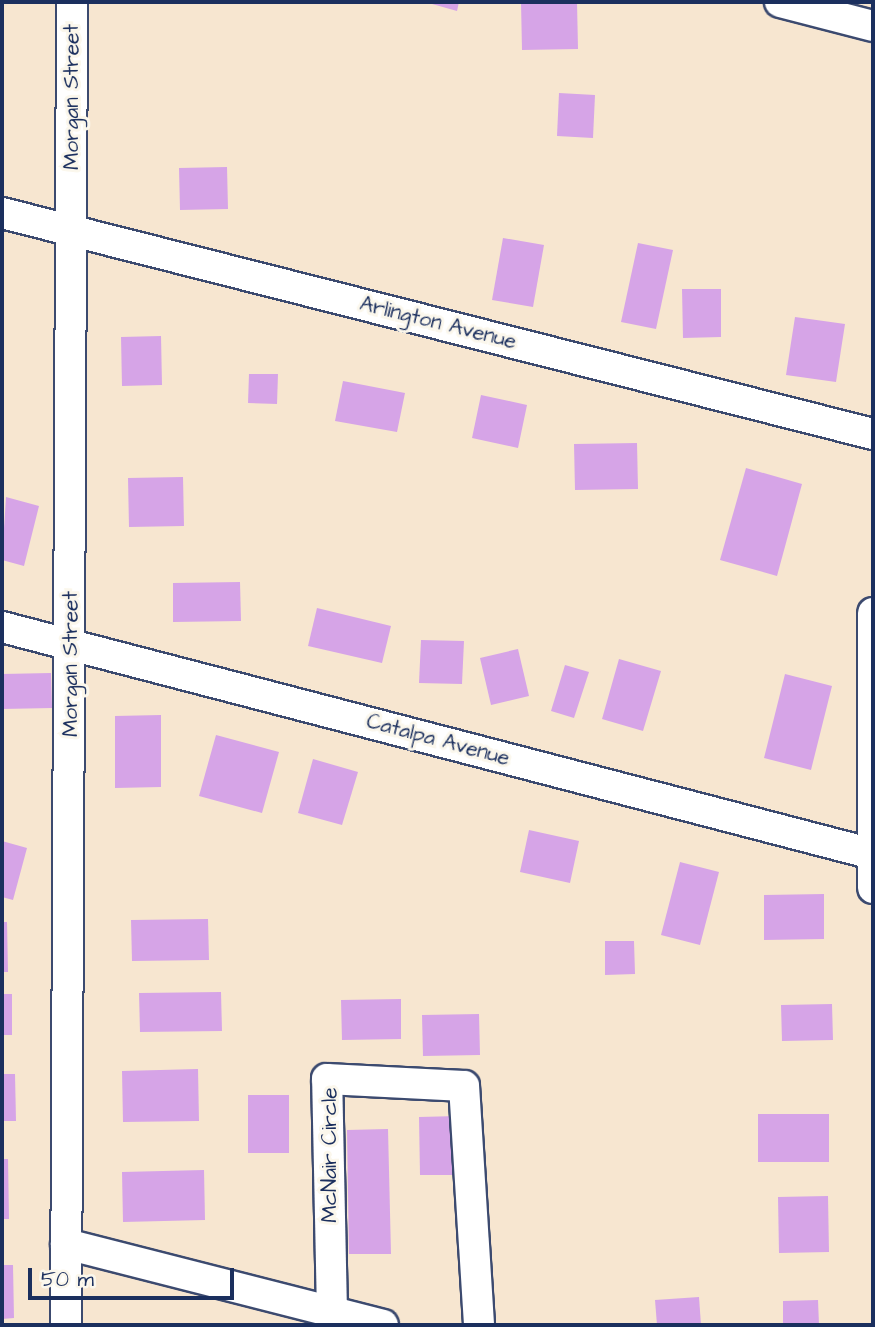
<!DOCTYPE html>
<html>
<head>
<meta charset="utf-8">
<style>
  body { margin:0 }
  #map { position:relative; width:875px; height:1327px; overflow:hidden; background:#f7e6d0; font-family:"Architects Daughter",sans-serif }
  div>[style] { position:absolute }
  .building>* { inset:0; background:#d6a4e7 }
  .roads { filter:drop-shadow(2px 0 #3c4a6f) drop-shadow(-2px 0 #3c4a6f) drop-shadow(0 2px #3c4a6f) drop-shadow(0 -2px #3c4a6f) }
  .street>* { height:30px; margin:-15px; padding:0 15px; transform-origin:15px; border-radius:15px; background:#fff }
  span { translate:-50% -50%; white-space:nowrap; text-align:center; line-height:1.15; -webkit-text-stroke:6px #fbf7ec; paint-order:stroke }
  .street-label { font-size:21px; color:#1b2f5e }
  .frame { position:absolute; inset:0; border:4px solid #1b2f5e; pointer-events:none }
  .scale { position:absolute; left:28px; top:1268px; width:206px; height:32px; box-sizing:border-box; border:4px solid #1b2f5e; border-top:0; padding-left:9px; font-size:21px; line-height:24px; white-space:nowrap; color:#1b2f5e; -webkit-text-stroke:5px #fbf7ec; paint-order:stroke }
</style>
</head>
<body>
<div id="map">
  <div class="building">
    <div style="clip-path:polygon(425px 2px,459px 2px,457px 11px)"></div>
    <div style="clip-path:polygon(521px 2px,577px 2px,578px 49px,522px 50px)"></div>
    <div style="clip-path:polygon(559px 93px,595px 95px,593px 138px,557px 136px)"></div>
    <div style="clip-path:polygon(227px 167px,228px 209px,180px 210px,179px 168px)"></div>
    <div style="clip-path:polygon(503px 238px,544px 245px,533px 307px,492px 300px)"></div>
    <div style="clip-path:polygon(638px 243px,673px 250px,656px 329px,621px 322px)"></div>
    <div style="clip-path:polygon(682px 289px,721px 289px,721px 337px,683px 338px)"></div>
    <div style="clip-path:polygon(795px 317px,845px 324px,836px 382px,786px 375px)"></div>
    <div style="clip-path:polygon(161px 336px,162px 385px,122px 386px,121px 337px)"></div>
    <div style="clip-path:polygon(249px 374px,278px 374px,277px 404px,248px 403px)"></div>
    <div style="clip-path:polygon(343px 381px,405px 393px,397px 432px,335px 421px)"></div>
    <div style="clip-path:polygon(481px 395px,527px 405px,518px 448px,472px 438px)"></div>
    <div style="clip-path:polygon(637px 443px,638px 489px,575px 490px,574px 444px)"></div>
    <div style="clip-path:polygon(746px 468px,802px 484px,777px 576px,720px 560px)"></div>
    <div style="clip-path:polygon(183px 477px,184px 526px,129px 527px,128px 478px)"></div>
    <div style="clip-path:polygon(6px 497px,39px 506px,24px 566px,2px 560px)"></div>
    <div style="clip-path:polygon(240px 582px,241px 621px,173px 622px,173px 583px)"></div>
    <div style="clip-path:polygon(317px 608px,391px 626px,382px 663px,308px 646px)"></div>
    <div style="clip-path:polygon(421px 640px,464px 641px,462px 684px,419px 683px)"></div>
    <div style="clip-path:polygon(518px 649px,529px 696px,491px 705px,480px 658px)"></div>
    <div style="clip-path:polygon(619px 659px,661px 671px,643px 731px,602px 719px)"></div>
    <div style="clip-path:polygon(565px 665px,589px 672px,574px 718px,551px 711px)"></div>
    <div style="clip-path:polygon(51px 673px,52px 708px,2px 709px,2px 674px)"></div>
    <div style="clip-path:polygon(785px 674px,832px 686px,811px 770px,764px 758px)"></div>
    <div style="clip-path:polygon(161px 715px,161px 787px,115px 788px,115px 716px)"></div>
    <div style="clip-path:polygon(216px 735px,279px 752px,262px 813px,199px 796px)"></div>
    <div style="clip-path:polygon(313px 759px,358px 772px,342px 825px,298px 813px)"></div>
    <div style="clip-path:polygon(529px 830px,579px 841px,570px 883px,520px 872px)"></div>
    <div style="clip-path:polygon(2px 841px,27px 848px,13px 900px,2px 897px)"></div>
    <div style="clip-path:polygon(680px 862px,719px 872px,700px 945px,661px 935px)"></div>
    <div style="clip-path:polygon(824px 894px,824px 939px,764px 940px,764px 895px)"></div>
    <div style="clip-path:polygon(208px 919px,209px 960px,132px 961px,131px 920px)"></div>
    <div style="clip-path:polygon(2px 922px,7px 922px,8px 972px,2px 972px)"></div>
    <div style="clip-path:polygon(605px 941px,634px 941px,635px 974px,605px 975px)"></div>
    <div style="clip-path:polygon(221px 992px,222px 1031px,140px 1032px,139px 993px)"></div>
    <div style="clip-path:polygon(2px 994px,12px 994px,12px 1035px,2px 1035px)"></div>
    <div style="clip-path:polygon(401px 999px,401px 1039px,342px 1040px,341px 1000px)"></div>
    <div style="clip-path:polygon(832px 1004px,833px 1040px,782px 1041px,781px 1005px)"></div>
    <div style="clip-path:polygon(479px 1014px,480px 1055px,423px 1056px,422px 1015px)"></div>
    <div style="clip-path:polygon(198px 1069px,199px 1121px,123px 1122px,122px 1071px)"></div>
    <div style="clip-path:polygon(2px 1074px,15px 1074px,16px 1121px,2px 1121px)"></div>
    <div style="clip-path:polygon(248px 1095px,289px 1095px,289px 1153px,248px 1153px)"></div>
    <div style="clip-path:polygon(758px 1114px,829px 1114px,829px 1162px,758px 1162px)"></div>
    <div style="clip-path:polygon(458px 1116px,459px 1175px,420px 1175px,419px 1117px)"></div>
    <div style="clip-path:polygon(388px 1129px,391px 1254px,349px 1254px,347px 1130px)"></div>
    <div style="clip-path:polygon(2px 1159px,8px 1159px,9px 1219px,2px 1219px)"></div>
    <div style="clip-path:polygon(204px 1170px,205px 1220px,123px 1222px,122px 1172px)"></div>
    <div style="clip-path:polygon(828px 1196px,829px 1252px,779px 1253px,778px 1197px)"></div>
    <div style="clip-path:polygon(2px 1265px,13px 1265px,14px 1318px,2px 1319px)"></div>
    <div style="clip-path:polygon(699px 1297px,701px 1325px,657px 1325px,655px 1300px)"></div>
    <div style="clip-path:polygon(818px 1300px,819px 1325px,783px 1325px,783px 1301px)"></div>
  </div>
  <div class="roads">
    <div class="street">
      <div style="left:780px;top:2px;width:96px;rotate:14.5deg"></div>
      <div style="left:2px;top:213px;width:899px;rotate:14.24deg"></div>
      <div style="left:873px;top:613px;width:275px;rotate:90deg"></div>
      <div style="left:2px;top:627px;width:900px;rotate:14.61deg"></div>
      <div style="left:66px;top:1244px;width:327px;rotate:14.3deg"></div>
      <div style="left:332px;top:1312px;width:233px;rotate:-91.2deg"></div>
      <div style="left:327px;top:1079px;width:137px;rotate:2.9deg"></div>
      <div style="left:464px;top:1086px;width:239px;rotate:86.4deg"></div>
      <div style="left:66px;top:1325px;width:1323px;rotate:-89.74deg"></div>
    </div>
  </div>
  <div class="street-label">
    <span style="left:72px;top:97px;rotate:-90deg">Morgan Street</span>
    <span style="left:438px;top:323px;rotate:14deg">Arlington Avenue</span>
    <span style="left:71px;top:664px;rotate:-90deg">Morgan Street</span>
    <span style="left:438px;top:740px;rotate:15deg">Catalpa Avenue</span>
    <span style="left:330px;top:1155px;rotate:-90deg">McNair Circle</span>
  </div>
  <div class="frame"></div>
  <div class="scale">50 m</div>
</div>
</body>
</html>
